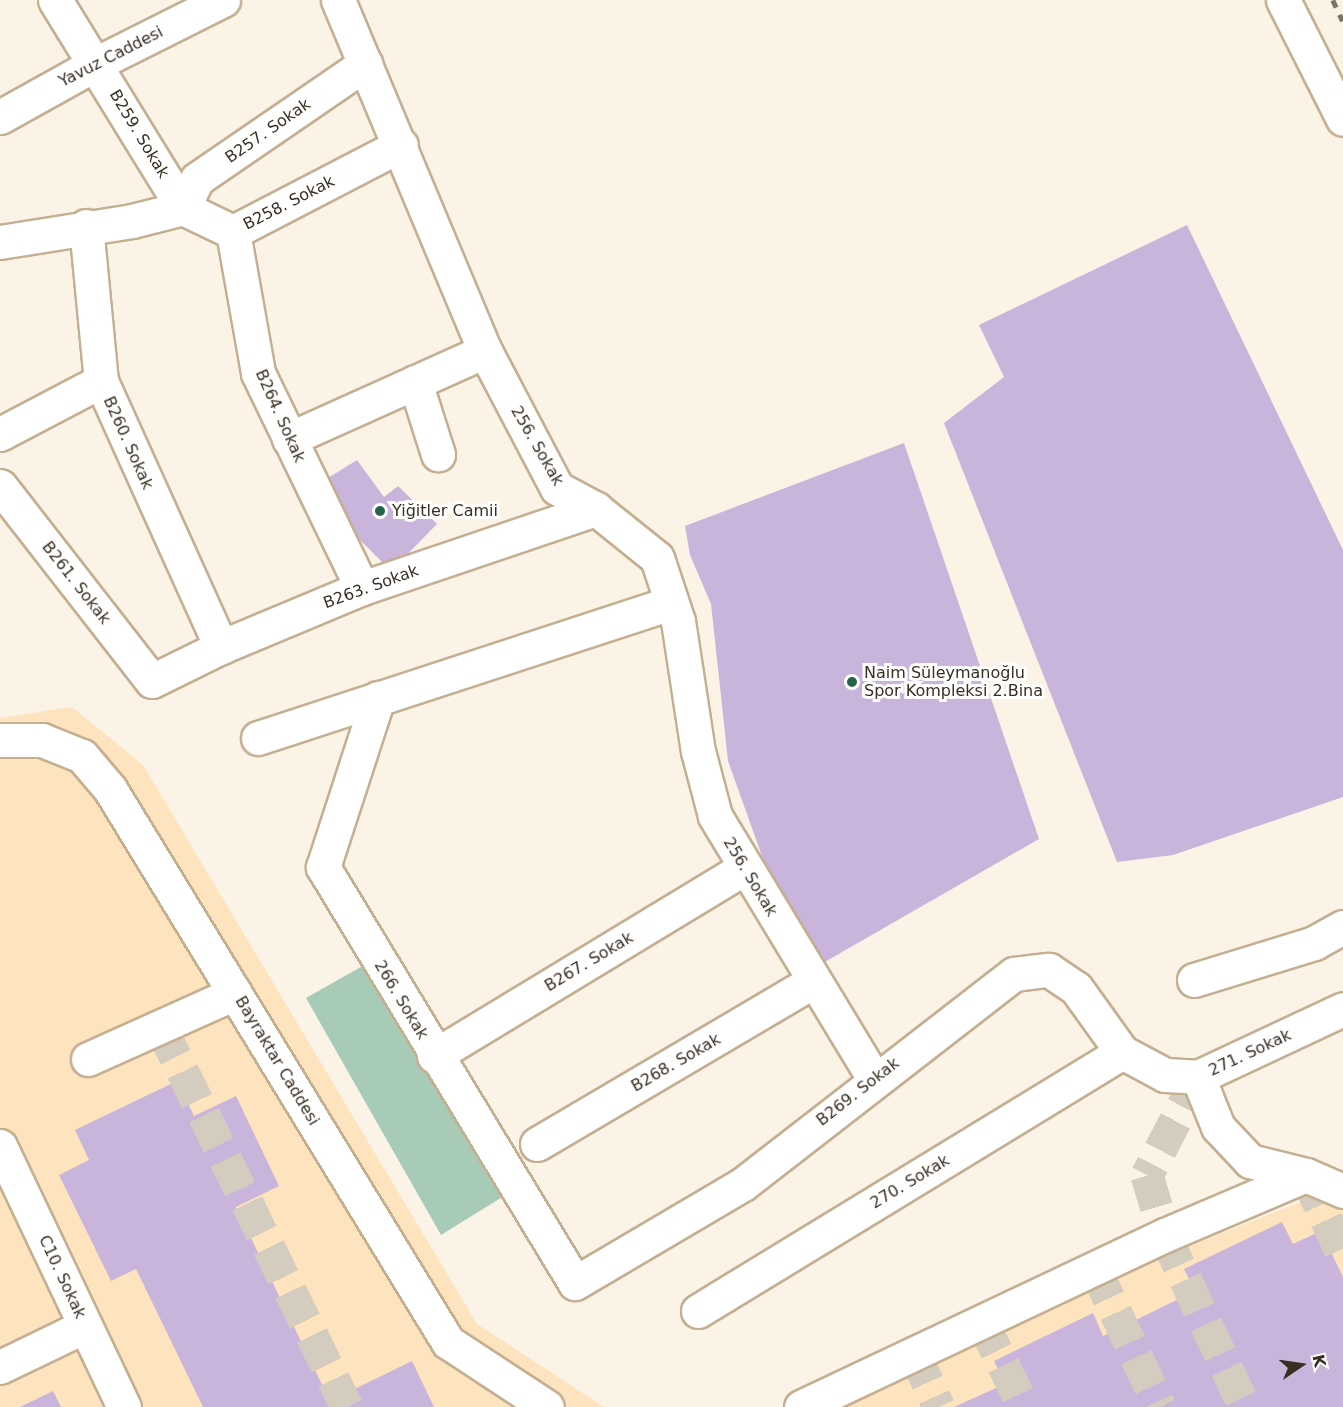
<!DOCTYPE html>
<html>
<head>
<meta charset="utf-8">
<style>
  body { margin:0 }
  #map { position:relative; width:1343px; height:1407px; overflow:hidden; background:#fcf3e7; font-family:"DejaVu Sans",sans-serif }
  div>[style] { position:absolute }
  .built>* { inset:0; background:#fee4be }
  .green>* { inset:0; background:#a7cbb7 }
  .building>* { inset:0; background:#c9b4db }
  .minor-tunnel>* { height:33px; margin-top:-16.5px; transform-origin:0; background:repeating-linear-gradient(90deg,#d5ccc0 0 33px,transparent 0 49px) }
  .roads { filter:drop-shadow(2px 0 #c4af91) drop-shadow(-2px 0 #c4af91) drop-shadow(0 2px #c4af91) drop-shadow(0 -2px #c4af91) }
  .minor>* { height:33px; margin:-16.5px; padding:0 16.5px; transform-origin:16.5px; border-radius:16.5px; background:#fff }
  .major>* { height:33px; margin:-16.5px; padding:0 16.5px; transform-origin:16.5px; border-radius:16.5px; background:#fff }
  .highway>* { height:33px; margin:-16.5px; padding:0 16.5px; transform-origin:16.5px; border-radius:16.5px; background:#fff }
  .rail>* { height:4.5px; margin-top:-2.25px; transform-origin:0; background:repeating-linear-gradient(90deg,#7d7468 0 8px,transparent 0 16px) }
  .dots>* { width:16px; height:16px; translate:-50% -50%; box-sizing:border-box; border:3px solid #fff; border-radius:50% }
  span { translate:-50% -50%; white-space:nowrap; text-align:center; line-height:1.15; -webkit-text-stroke:6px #fff; paint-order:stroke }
  .street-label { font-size:16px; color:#382f23 }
  .poi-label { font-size:16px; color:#382f23 }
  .left { translate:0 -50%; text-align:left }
  .north { position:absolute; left:1271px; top:1335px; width:60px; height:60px; -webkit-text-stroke:4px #fff; paint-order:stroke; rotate:77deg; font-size:16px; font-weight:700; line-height:24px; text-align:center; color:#382f23 }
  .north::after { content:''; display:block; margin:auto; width:21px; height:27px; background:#382f23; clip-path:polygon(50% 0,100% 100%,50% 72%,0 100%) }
</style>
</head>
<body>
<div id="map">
  <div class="built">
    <div style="clip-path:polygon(72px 707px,143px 765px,477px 1324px,604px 1407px,0 1407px,0 718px)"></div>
    <div style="clip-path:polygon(1320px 1194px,1343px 1195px,1343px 1407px,822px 1407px,1153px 1261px)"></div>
  </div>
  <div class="green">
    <div style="clip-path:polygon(366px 964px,504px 1196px,441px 1235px,306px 998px)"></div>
  </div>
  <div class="building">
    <div style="clip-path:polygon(1187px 225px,1343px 550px,1343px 797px,1173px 855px,1117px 862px,944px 423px,1004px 377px,979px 325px)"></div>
    <div style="clip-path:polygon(904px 443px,1039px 839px,823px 963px,772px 884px,728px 761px,711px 604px,690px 555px,685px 526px)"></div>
    <div style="clip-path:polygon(357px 460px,384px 497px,398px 486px,437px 524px,391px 571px,352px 532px,320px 483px)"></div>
    <div style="clip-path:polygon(177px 1081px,194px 1116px,236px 1096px,279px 1186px,236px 1207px,330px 1401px,412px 1361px,434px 1407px,203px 1407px,136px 1269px,111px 1281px,59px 1175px,89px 1160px,75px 1130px)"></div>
    <div style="clip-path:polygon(1282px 1222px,1293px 1244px,1321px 1231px,1343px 1277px,1343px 1407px,954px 1407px,1005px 1384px,994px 1361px,1093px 1313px,1103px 1336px,1195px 1291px,1184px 1269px)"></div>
    <div style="clip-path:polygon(53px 1391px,61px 1407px,20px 1407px)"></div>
  </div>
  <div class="minor-tunnel">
    <div style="left:161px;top:1027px;width:423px;rotate:63.9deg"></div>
    <div style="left:1198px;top:1077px;width:110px;rotate:117.5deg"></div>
    <div style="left:1147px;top:1175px;width:63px;rotate:73.3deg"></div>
    <div style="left:1165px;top:1235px;width:190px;rotate:65.1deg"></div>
    <div style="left:1306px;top:1175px;width:88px;rotate:65.2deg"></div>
    <div style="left:1095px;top:1268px;width:153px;rotate:64.9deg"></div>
    <div style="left:982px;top:1321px;width:96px;rotate:64deg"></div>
    <div style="left:914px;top:1352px;width:60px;rotate:65.6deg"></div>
  </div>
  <div class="roads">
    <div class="minor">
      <div style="left:55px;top:0;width:244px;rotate:58.4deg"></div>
      <div style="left:338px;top:0;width:381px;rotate:67.3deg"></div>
      <div style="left:485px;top:351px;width:155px;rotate:62.3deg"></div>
      <div style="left:557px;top:488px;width:44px;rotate:28.3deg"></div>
      <div style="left:596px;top:509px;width:78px;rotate:38.8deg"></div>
      <div style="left:657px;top:558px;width:66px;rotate:71.6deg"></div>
      <div style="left:678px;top:621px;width:132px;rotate:81.3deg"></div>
      <div style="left:698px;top:751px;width:67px;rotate:75.3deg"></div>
      <div style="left:715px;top:816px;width:307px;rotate:58.8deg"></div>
      <div style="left:183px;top:208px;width:32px;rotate:-64deg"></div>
      <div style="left:197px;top:179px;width:204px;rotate:-34.4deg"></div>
      <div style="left:86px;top:226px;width:156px;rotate:84.5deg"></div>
      <div style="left:101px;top:381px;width:292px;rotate:65.7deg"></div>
      <div style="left:233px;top:232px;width:143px;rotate:79.9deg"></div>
      <div style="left:258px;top:373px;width:239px;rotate:64.2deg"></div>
      <div style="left:0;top:242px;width:134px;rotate:-9deg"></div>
      <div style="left:132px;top:221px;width:53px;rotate:-14.3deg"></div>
      <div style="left:183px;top:208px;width:55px;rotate:25.6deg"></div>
      <div style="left:233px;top:232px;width:189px;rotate:-27.4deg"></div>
      <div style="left:415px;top:382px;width:76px;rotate:72.3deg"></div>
      <div style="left:0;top:434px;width:114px;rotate:-27.7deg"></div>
      <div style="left:289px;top:439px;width:215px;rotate:-24.2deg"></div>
      <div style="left:0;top:486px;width:247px;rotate:52.1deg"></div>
      <div style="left:152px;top:681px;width:77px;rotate:-26.2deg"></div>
      <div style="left:221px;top:647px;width:153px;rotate:-22.7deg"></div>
      <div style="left:362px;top:588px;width:247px;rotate:-18.7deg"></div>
      <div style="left:378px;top:698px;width:178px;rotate:108deg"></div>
      <div style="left:323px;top:867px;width:486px;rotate:58.8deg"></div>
      <div style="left:575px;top:1283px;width:195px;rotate:-30.5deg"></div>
      <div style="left:743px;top:1184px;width:343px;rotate:-37.8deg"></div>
      <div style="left:1014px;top:974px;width:35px;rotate:-7deg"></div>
      <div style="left:1049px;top:970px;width:32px;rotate:34deg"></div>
      <div style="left:1076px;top:988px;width:79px;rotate:54.3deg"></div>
      <div style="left:1122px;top:1052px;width:49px;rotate:28.1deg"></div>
      <div style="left:1165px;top:1075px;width:33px;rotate:3deg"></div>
      <div style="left:1198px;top:1077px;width:160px;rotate:-25.1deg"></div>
      <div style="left:258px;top:738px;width:434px;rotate:-18.1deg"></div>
      <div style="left:1194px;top:980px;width:126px;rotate:-17.1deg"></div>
      <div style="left:1314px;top:943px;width:33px;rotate:-29deg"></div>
      <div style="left:434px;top:1056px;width:363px;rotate:-31.2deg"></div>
      <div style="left:88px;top:1059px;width:161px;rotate:-24.2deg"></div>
      <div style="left:1198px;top:1077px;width:54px;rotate:68.2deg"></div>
      <div style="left:1218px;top:1127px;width:47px;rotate:46.7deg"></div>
      <div style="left:1250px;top:1161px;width:58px;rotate:14deg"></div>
      <div style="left:537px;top:1144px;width:321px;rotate:-30.5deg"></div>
      <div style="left:0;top:1146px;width:289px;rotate:64.6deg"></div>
      <div style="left:698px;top:1311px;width:497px;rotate:-31.4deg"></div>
      <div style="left:0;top:1367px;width:94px;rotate:-25.8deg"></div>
      <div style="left:801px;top:1407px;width:403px;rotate:-25.3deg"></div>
      <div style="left:1165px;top:1235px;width:153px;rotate:-23.1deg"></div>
      <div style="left:1306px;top:1175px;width:40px;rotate:23.4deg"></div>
    </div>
    <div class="major">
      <div style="left:0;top:117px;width:111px;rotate:-29.1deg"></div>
      <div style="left:97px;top:63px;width:141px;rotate:-26.6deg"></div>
      <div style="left:0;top:740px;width:42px"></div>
      <div style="left:42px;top:740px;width:43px;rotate:21.8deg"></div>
      <div style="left:82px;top:756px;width:43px;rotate:49.7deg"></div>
      <div style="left:110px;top:789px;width:648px;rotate:58.57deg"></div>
      <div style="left:448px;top:1342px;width:118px;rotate:33.3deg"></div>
    </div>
    <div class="highway">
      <div style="left:1283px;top:0;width:133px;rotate:63.2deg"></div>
    </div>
  </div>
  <div class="rail">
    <div style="left:1333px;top:0;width:23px;rotate:65deg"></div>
  </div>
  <div class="dots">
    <div style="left:380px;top:511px;background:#27624c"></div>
    <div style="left:852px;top:682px;background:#27624c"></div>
  </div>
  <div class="street-label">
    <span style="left:111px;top:57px;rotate:-27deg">Yavuz Caddesi</span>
    <span style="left:268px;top:131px;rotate:-35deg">B257. Sokak</span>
    <span style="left:139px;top:134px;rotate:59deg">B259. Sokak</span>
    <span style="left:289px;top:203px;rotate:-27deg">B258. Sokak</span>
    <span style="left:280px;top:416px;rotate:66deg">B264. Sokak</span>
    <span style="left:128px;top:443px;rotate:66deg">B260. Sokak</span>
    <span style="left:537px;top:446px;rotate:60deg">256. Sokak</span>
    <span style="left:76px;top:583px;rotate:52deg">B261. Sokak</span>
    <span style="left:371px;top:587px;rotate:-20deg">B263. Sokak</span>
    <span style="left:750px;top:877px;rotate:59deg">256. Sokak</span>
    <span style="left:589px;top:962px;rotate:-31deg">B267. Sokak</span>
    <span style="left:401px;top:1000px;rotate:59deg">266. Sokak</span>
    <span style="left:1250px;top:1053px;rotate:-25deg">271. Sokak</span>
    <span style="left:277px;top:1061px;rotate:59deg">Bayraktar Caddesi</span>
    <span style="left:676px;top:1063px;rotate:-30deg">B268. Sokak</span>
    <span style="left:858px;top:1092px;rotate:-38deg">B269. Sokak</span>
    <span style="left:910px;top:1182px;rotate:-31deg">270. Sokak</span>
    <span style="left:62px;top:1277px;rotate:65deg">C10. Sokak</span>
  </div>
  <div class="poi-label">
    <span class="left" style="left:392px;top:511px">Yiğitler Camii</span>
    <span class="left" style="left:864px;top:682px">Naim Süleymanoğlu<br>Spor Kompleksi 2.Bina</span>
  </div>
  <div class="north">K</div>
</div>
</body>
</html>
